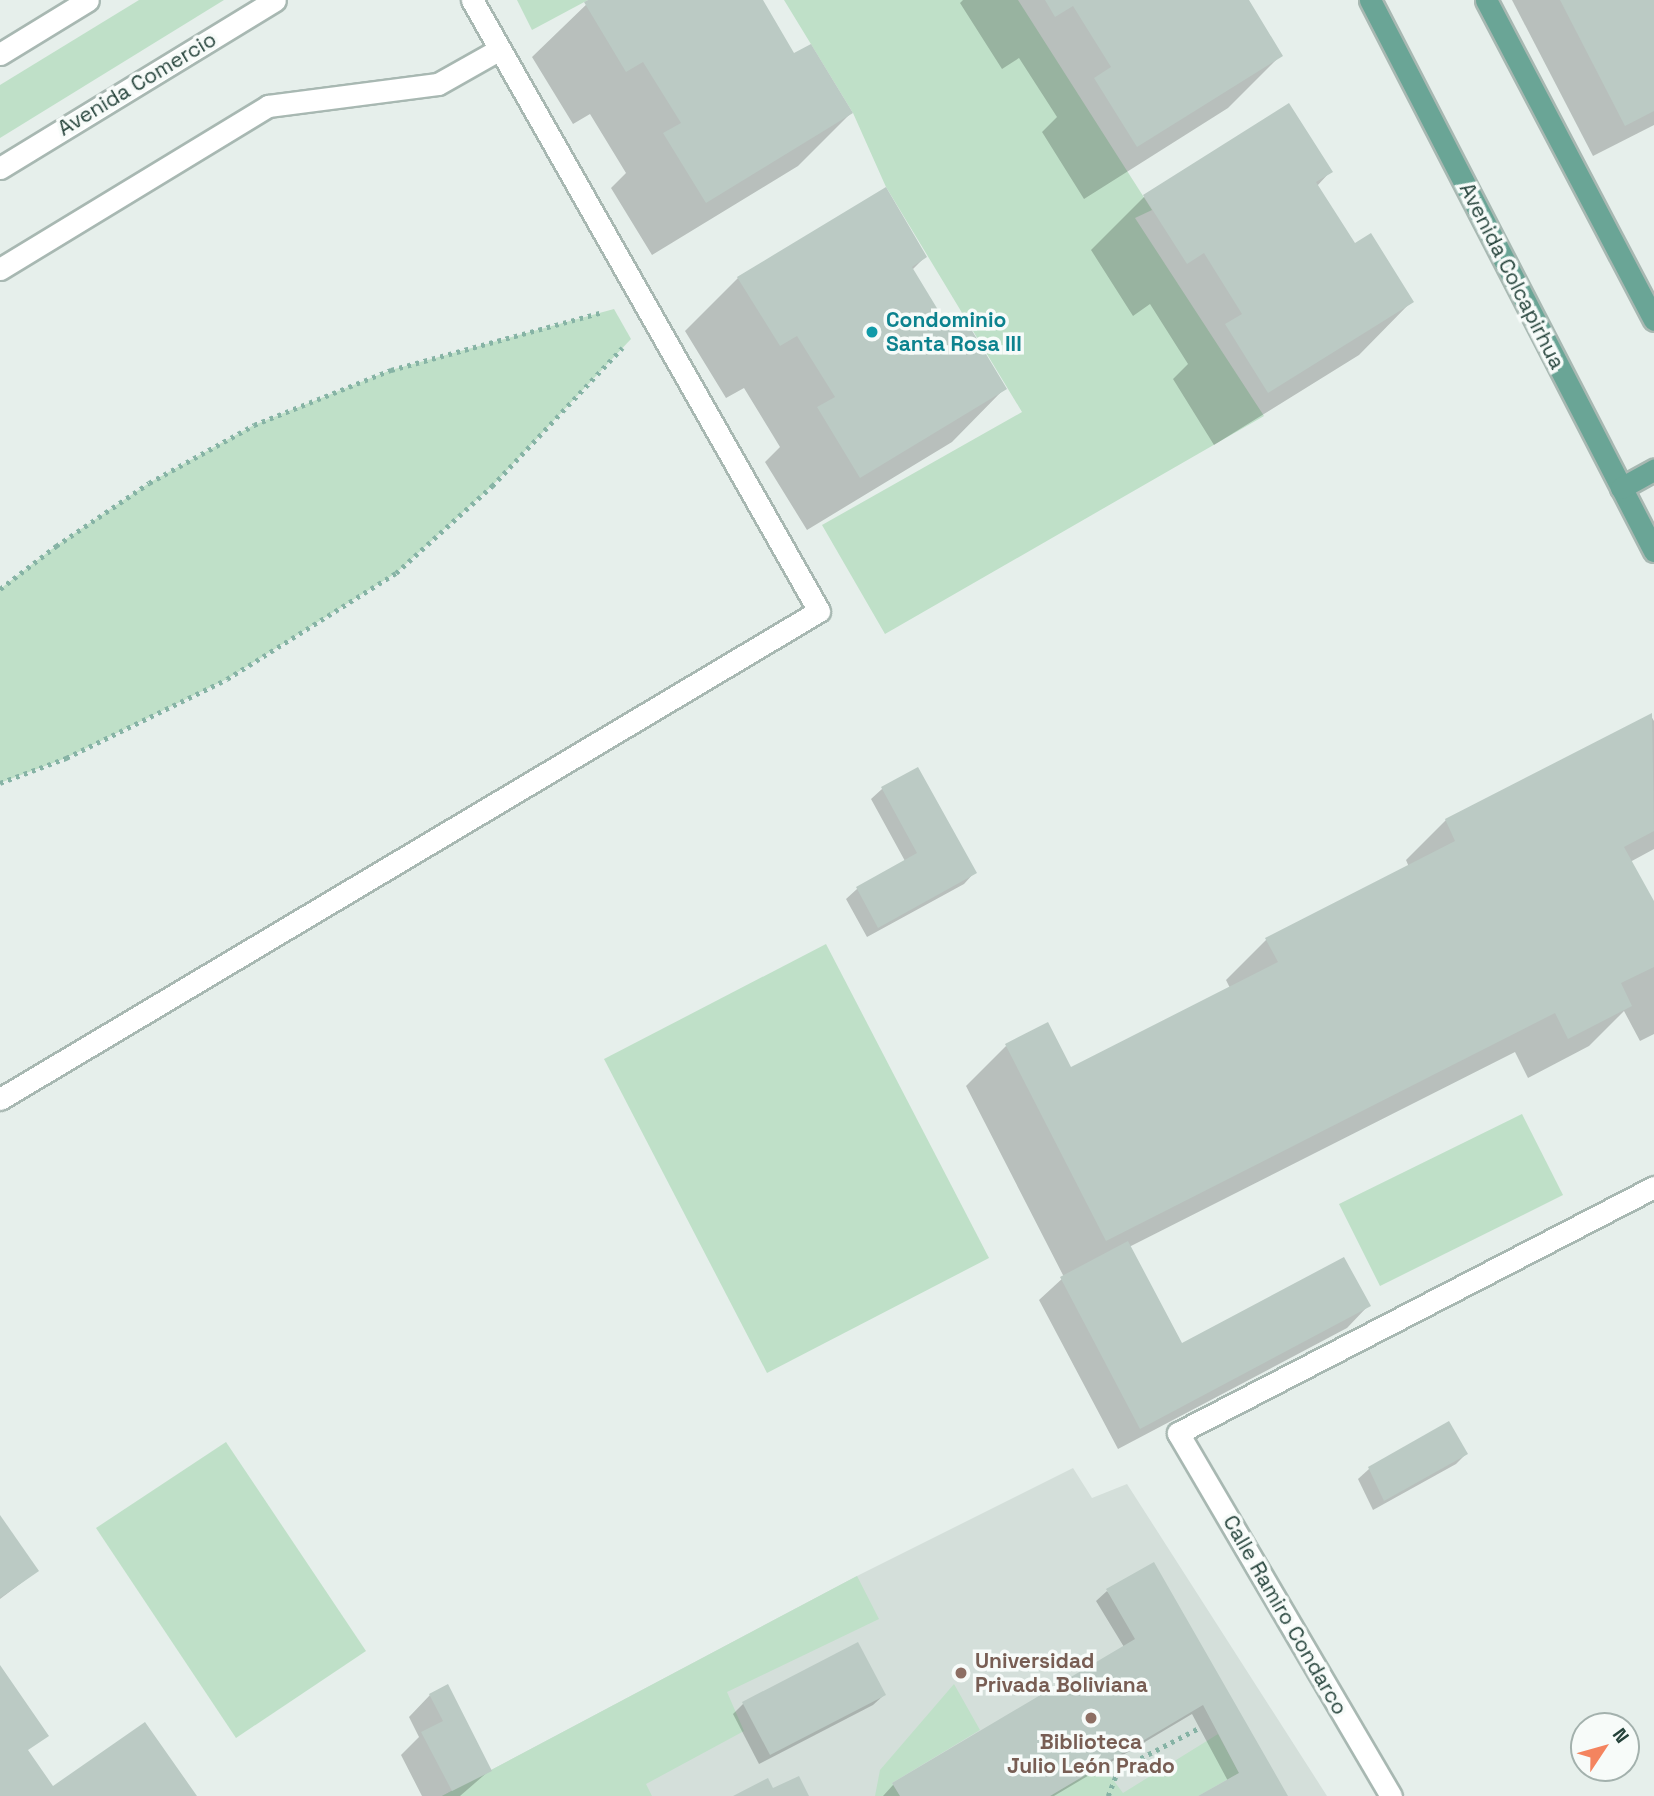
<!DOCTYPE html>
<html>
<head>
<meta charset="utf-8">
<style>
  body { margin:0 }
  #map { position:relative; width:1654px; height:1796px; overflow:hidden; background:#e6efeb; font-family:"Space Grotesk",sans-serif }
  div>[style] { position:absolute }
  .built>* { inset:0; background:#d4dfda }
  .green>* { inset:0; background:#bfe0c8 }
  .shadow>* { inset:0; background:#0003 }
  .building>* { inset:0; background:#bbcac4 }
  .path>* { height:4.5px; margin-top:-2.25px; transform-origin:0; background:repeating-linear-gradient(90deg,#86b3a5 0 3.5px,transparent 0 8.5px) }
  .roads { filter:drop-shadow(2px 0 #a8b8b2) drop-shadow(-2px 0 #a8b8b2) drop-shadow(0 2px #a8b8b2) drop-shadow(0 -2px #a8b8b2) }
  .minor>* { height:21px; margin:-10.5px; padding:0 10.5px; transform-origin:10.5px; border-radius:10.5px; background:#fff }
  .major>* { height:21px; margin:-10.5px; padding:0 10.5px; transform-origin:10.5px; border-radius:10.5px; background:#6aa596 }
  .dots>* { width:19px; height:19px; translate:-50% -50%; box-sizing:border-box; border:4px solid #f7fbf9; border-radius:50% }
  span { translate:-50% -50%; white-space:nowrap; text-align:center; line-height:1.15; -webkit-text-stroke:7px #f7fbf9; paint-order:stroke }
  .street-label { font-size:21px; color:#24423a }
  .culture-label { font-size:21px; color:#0d838f; font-weight:700 }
  .left { translate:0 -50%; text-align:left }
  .education-label { font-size:21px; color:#785e54; font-weight:700 }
  .north { position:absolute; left:1570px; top:1712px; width:70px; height:70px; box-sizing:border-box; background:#f7fbf9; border:2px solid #a3b1ad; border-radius:50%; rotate:54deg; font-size:19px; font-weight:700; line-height:28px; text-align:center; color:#24423a }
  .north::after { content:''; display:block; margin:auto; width:24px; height:32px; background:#f4845f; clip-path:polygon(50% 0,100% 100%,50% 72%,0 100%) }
</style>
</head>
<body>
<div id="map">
  <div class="built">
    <div style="clip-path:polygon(1073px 1468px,1092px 1498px,1127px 1484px,1327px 1796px,442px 1796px,857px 1576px)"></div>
  </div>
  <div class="green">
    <div style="clip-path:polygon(139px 0,224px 0,0 138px,0 85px)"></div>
    <div style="clip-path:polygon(517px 0,588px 0,532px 30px)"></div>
    <div style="clip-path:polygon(784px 0,1018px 0,1152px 210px,1135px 218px,1264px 416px,885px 634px,822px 525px,1022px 412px,886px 187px,853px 113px)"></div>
    <div style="clip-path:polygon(614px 309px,631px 339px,492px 486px,396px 573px,227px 679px,66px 758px,0 783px,0 589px,56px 546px,149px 483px,254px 425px,391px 370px)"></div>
    <div style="clip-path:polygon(826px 944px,989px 1258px,767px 1373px,604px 1059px)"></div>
    <div style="clip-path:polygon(1522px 1114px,1563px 1195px,1380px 1286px,1339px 1204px)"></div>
    <div style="clip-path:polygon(226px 1442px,366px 1651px,236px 1738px,96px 1528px)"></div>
    <div style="clip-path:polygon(857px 1576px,879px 1619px,727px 1692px,744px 1731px,646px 1784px,652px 1796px,442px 1796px)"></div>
    <div style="clip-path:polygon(954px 1684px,980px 1730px,892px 1783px,900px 1796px,875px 1796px,880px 1770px)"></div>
    <div style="clip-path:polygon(1218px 1734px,1239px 1773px,1198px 1796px,1050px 1796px,1102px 1765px,1123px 1793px)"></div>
  </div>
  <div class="shadow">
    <div style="clip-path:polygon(591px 0,761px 0,794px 56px,851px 113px,798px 166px,652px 255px,611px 188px,626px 173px,590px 114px,573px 124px,532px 57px)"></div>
    <div style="clip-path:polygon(963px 0,1246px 0,1281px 55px,1228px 108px,1084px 199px,1042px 132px,1057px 117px,1019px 58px,1002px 69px,960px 3px)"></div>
    <div style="clip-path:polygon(1512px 0,1654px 0,1654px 125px,1593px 156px)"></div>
    <div style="clip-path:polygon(1289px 106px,1330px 172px,1317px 186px,1355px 245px,1412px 301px,1359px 355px,1214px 445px,1173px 379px,1188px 364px,1150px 304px,1133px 316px,1091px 250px,1144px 197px)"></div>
    <div style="clip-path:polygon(925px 257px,912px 270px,949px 331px,1005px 388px,952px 442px,807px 530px,765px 462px,780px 447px,744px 388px,726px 398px,685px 331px,738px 278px)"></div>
    <div style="clip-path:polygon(1651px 716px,1654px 721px,1654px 849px,1630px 862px,1654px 903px,1654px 1034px,1640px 1041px,1624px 1011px,1589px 1046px,1528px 1078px,1515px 1052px,1129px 1247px,1181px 1345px,1368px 1306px,1347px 1328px,1118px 1449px,1039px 1300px,1064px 1277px,966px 1086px,1006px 1046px,1071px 1069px,1230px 988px,1226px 980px,1266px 940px,1409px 867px,1406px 860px,1446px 820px)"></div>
    <div style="clip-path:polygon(917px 769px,974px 873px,964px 884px,867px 937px,846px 899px,857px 889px,905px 861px,871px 799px,882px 789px)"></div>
    <div style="clip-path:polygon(1466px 1454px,1456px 1464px,1373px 1510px,1358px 1479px,1369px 1469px)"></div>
    <div style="clip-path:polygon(0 1519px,37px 1571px,0 1599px)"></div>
    <div style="clip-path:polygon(1107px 1591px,1286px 1796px,1202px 1796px,1228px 1781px,1192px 1714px,1054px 1796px,883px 1796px,893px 1785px,1124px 1647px,1096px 1601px)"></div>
    <div style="clip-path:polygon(430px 1695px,490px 1770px,460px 1796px,422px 1796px,401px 1755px,419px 1737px,409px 1717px)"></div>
    <div style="clip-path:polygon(884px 1695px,873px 1705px,759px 1764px,733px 1714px,743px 1704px)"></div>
  </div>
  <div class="building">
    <div style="clip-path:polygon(588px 0,763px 0,794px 53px,811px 44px,853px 113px,706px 203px,663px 133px,681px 123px,643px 62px,626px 72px,584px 2px)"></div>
    <div style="clip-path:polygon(1045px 0,1249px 0,1283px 56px,1137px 147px,1094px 78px,1111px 67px,1073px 6px,1055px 17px)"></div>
    <div style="clip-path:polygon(1560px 0,1654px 0,1654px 111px,1625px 126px)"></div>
    <div style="clip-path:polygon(1289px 103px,1333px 172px,1316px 182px,1355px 243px,1371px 233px,1414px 302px,1268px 393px,1225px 324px,1242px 314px,1204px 253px,1187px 264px,1143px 195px)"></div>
    <div style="clip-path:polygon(886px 187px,927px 257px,912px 267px,949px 328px,965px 319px,1007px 389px,860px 478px,817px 407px,835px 397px,797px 336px,780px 346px,737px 277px)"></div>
    <div style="clip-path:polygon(1652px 713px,1654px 831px,1624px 847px,1654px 901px,1654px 967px,1621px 983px,1632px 1006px,1568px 1039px,1555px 1013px,1106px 1241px,1005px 1044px,1048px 1022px,1071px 1067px,1278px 962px,1265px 938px,1455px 841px,1445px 819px)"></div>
    <div style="clip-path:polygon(918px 767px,977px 873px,878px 928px,856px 887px,917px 853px,881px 787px)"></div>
    <div style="clip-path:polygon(1128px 1241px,1182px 1343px,1344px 1257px,1371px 1306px,1140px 1429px,1060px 1277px)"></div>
    <div style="clip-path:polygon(1449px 1421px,1468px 1454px,1384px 1501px,1368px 1467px)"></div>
    <div style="clip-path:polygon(0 1515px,39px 1571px,0 1598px)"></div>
    <div style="clip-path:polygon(1154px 1562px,1288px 1796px,1198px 1796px,1239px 1773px,1203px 1705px,1050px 1796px,900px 1796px,892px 1783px,1135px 1639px,1106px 1589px)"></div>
    <div style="clip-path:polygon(858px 1642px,886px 1695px,770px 1755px,742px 1702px)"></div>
    <div style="clip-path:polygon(0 1665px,49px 1736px,28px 1750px,53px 1786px,145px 1722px,197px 1796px,0 1796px)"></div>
    <div style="clip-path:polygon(448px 1684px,492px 1771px,452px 1791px,421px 1732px,443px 1721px,429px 1694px)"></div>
    <div style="clip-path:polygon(799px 1776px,809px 1796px,733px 1796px,768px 1778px,773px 1788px)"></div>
  </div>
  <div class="path">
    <div style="left:0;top:589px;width:71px;rotate:-37.5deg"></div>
    <div style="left:56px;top:546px;width:112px;rotate:-34.1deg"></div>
    <div style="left:149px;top:483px;width:120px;rotate:-28.9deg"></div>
    <div style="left:254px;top:425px;width:148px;rotate:-21.9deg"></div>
    <div style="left:391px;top:370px;width:220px;rotate:-15.3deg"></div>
    <div style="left:0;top:783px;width:71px;rotate:-20.7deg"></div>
    <div style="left:66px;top:758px;width:179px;rotate:-26.1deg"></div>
    <div style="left:227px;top:679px;width:199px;rotate:-32.1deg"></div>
    <div style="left:396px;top:573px;width:130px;rotate:-42.2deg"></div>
    <div style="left:492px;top:486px;width:190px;rotate:-46.7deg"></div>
    <div style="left:1108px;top:1796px;width:28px;rotate:-69deg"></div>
    <div style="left:1118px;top:1770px;width:91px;rotate:-27.4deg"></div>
  </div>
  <div class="roads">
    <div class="minor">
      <div style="left:0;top:54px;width:103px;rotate:-31.5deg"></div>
      <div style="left:0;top:168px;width:322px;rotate:-31.4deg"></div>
      <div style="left:0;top:269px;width:314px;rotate:-31.3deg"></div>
      <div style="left:268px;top:106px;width:171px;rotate:-7.4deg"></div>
      <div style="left:438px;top:84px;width:69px;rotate:-29.5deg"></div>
      <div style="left:0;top:1099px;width:953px;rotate:-30.79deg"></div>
      <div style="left:819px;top:611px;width:703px;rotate:-119.59deg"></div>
      <div style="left:1391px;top:1796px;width:421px;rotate:-120.4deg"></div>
      <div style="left:1178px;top:1433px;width:536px;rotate:-27.33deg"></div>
    </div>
    <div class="major">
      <div style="left:1370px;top:0;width:620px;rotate:62.73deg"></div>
      <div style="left:1486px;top:0;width:361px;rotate:62.3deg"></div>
      <div style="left:1621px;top:488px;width:38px;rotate:-29deg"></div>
    </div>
  </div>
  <div class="dots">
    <div style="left:872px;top:332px;background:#0f9aa8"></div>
    <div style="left:961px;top:1673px;background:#8d6e63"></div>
    <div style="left:1091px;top:1718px;background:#8d6e63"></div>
  </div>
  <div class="street-label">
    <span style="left:137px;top:84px;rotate:-31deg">Avenida Comercio</span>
    <span style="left:1512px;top:276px;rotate:63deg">Avenida Colcapirhua</span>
    <span style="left:1285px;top:1615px;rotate:60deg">Calle Ramiro Condarco</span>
  </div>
  <div class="culture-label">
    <span class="left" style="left:886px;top:332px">Condominio<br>Santa Rosa III</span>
  </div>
  <div class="education-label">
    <span class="left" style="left:975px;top:1673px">Universidad<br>Privada Boliviana</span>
    <span style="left:1091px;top:1754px">Biblioteca<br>Julio León Prado</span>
  </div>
  <div class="north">N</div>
</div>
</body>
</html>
